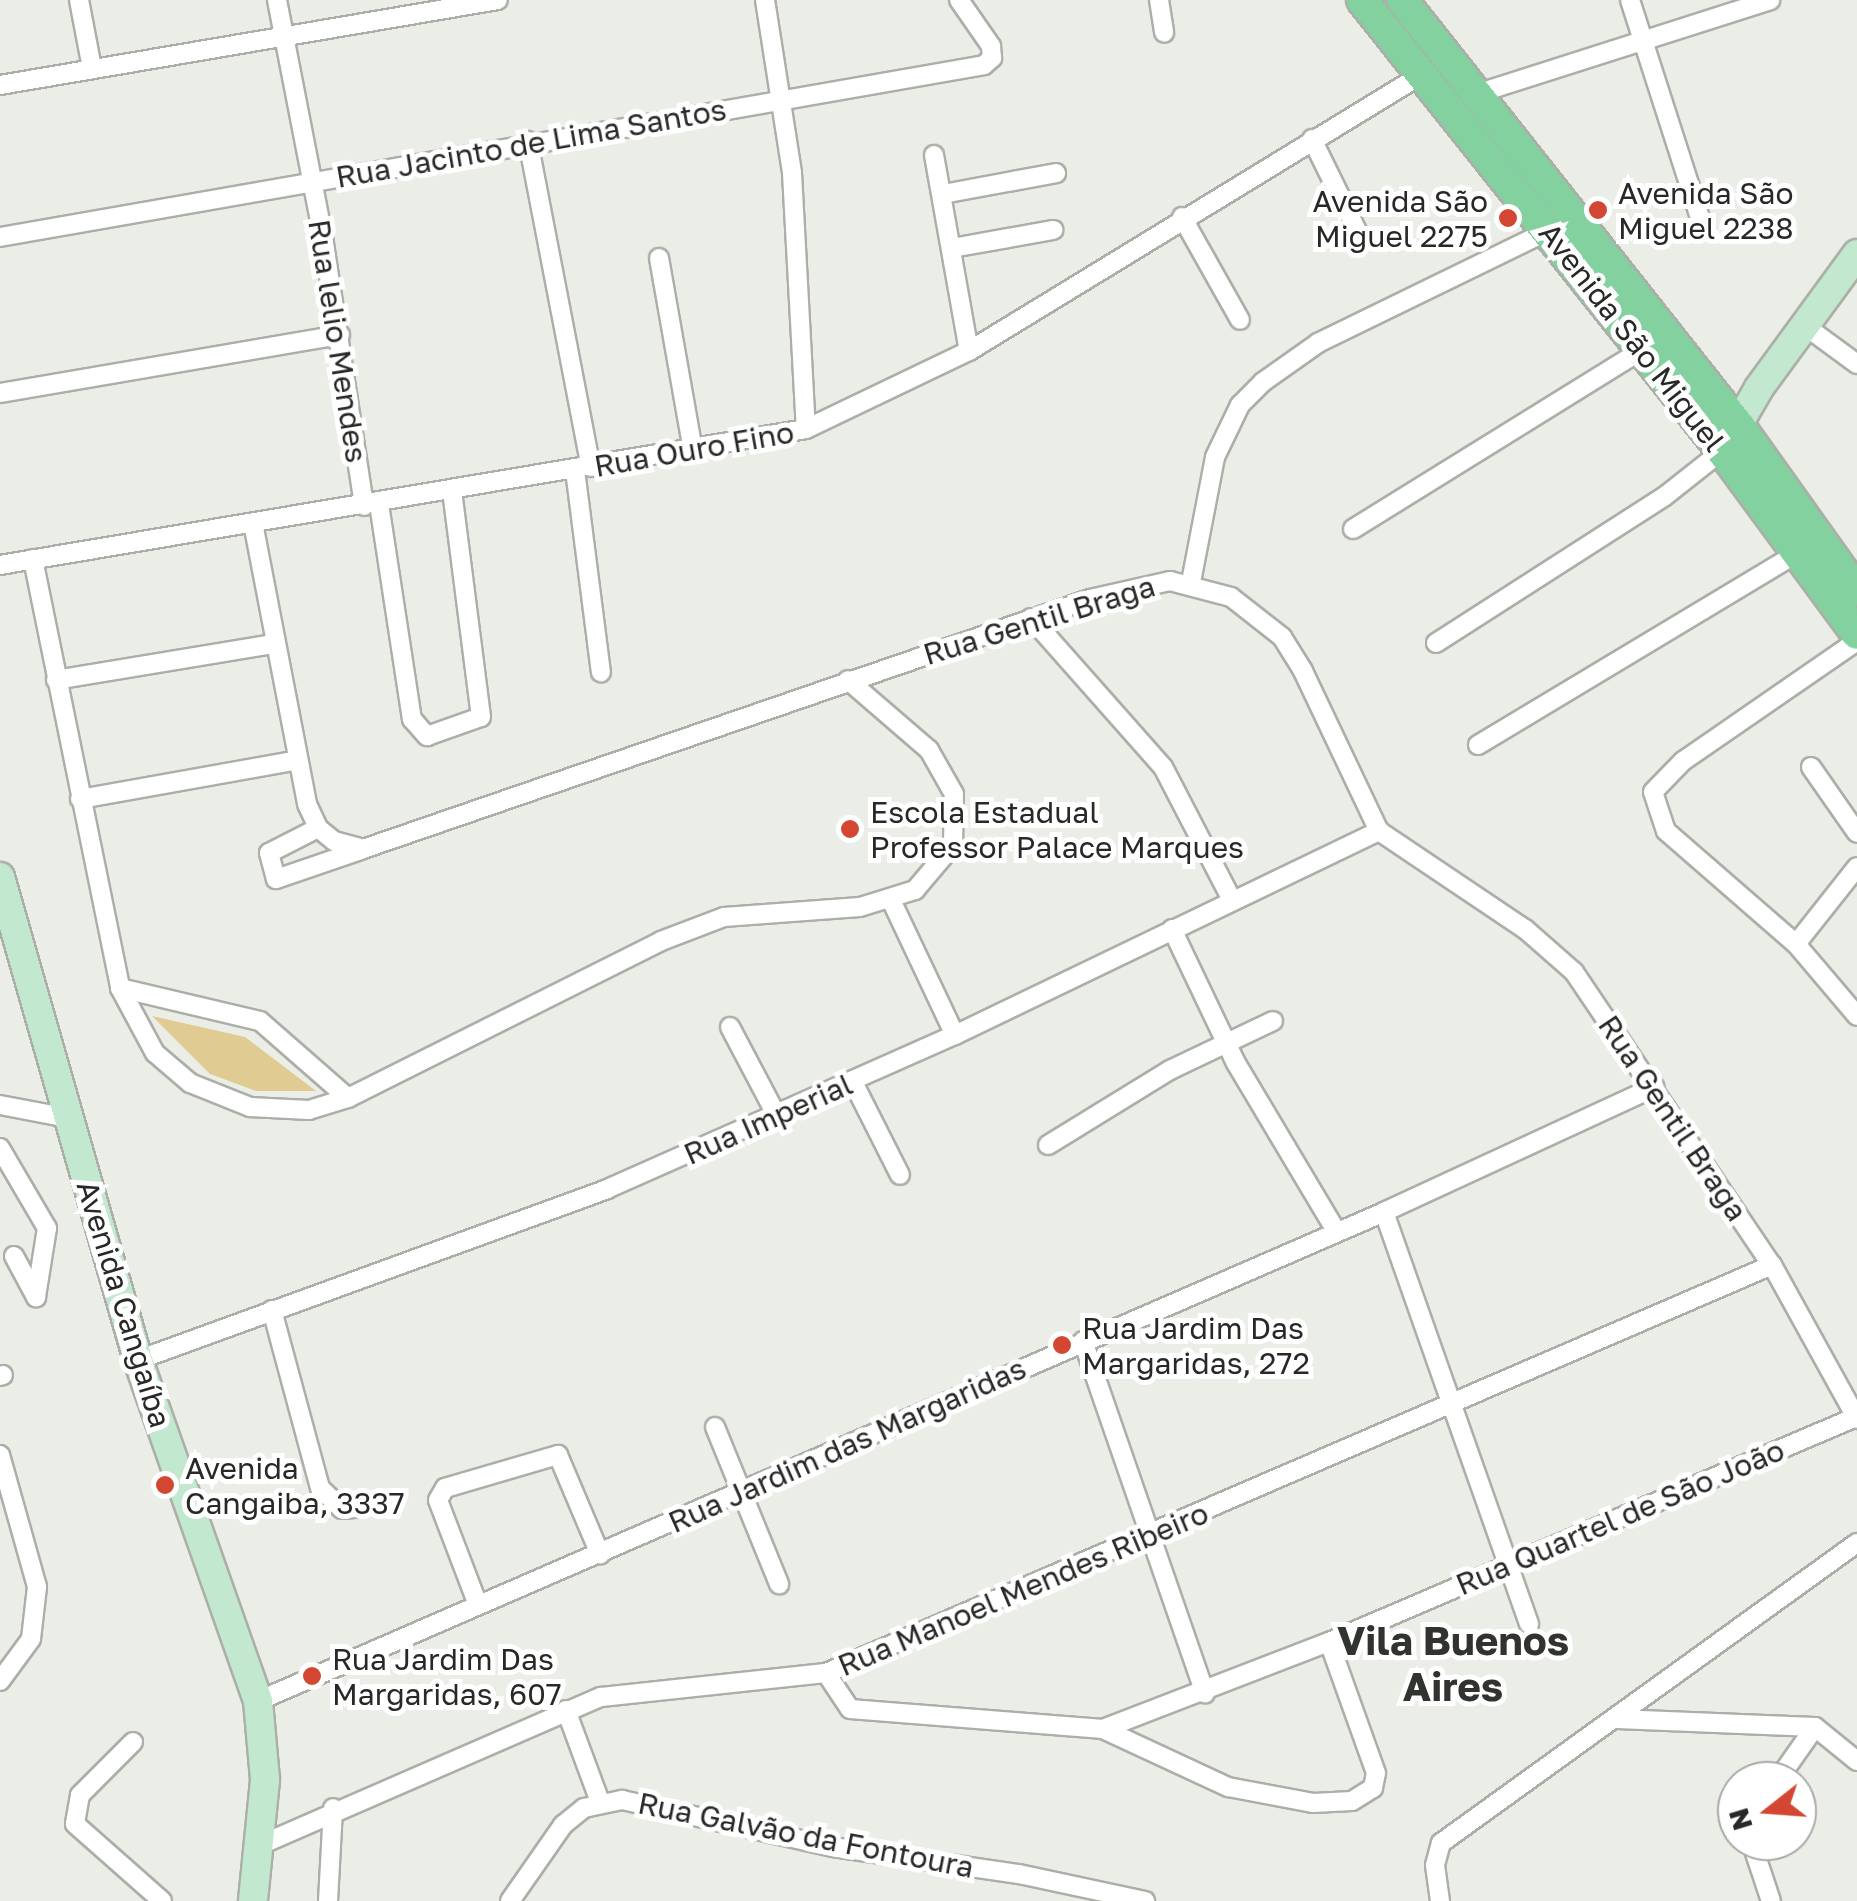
<!DOCTYPE html>
<html>
<head>
<meta charset="utf-8">
<style>
  body { margin:0 }
  #map { position:relative; width:1857px; height:1901px; overflow:hidden; background:#eaeee7; font-family:"Golos Text",sans-serif }
  div>[style] { position:absolute }
  .green>* { inset:0; background:#e0cc92 }
  .roads { filter:drop-shadow(2px 0 #abafa8) drop-shadow(-2px 0 #abafa8) drop-shadow(0 2px #abafa8) drop-shadow(0 -2px #abafa8) }
  .street>* { height:18px; margin:-9px; padding:0 9px; transform-origin:9px; border-radius:9px; background:#fff }
  .secondary>* { height:28px; margin:-14px; padding:0 14px; transform-origin:14px; border-radius:14px; background:#c2e8cf }
  .primary>* { height:30px; margin:-15px; padding:0 15px; transform-origin:15px; border-radius:15px; background:#84d1a0 }
  .dots>* { width:28px; height:28px; translate:-50% -50%; box-sizing:border-box; border:5px solid #fff; border-radius:50% }
  span { translate:-50% -50%; white-space:nowrap; text-align:center; line-height:1.15; -webkit-text-stroke:10px #fff; paint-order:stroke }
  .street-label { font-size:30px; color:#272926 }
  .poi-label { font-size:30px; color:#272926 }
  .left { translate:0 -50%; text-align:left }
  .right { translate:-100% -50%; text-align:right }
  .district-label { font-size:40px; color:#30332e; font-weight:700 }
  .north { position:absolute; left:1717px; top:1761px; width:100px; height:100px; box-sizing:border-box; background:#fff; border:2px solid #a9a9a8; border-radius:50%; rotate:253deg; font-size:28px; font-weight:700; line-height:40px; text-align:center; color:#272926 }
  .north::after { content:''; display:block; margin:auto; width:35px; height:45px; background:#d34732; clip-path:polygon(50% 0,100% 100%,50% 72%,0 100%) }
</style>
</head>
<body>
<div id="map">
  <div class="green">
    <div style="clip-path:polygon(152px 1016px,245px 1037px,316px 1091px,256px 1091px,210px 1074px)"></div>
  </div>
  <div class="roads">
    <div class="street">
      <div style="left:79px;top:0;width:69px;rotate:79.2deg"></div>
      <div style="left:277px;top:0;width:241px;rotate:79deg"></div>
      <div style="left:323px;top:237px;width:272px;rotate:81.3deg"></div>
      <div style="left:765px;top:0;width:175px;rotate:81.1deg"></div>
      <div style="left:792px;top:173px;width:256px;rotate:86.9deg"></div>
      <div style="left:1159px;top:0;width:33px;rotate:81deg"></div>
      <div style="left:1630px;top:0;width:235px;rotate:72.2deg"></div>
      <div style="left:0;top:85px;width:505px;rotate:-9.69deg"></div>
      <div style="left:1476px;top:94px;width:309px;rotate:-17.7deg"></div>
      <div style="left:1312px;top:139px;width:105px;rotate:63.9deg"></div>
      <div style="left:528px;top:141px;width:332px;rotate:79.1deg"></div>
      <div style="left:934px;top:155px;width:199px;rotate:79.9deg"></div>
      <div style="left:943px;top:194px;width:115px;rotate:-10.5deg"></div>
      <div style="left:1182px;top:217px;width:118px;rotate:60.6deg"></div>
      <div style="left:0;top:237px;width:999px;rotate:-9.91deg"></div>
      <div style="left:984px;top:65px;width:11px;rotate:-41deg"></div>
      <div style="left:992px;top:58px;width:12px;rotate:-95deg"></div>
      <div style="left:991px;top:46px;width:56px;rotate:-124.8deg"></div>
      <div style="left:952px;top:248px;width:103px;rotate:-10.1deg"></div>
      <div style="left:659px;top:258px;width:195px;rotate:80deg"></div>
      <div style="left:1804px;top:325px;width:66px;rotate:36.3deg"></div>
      <div style="left:0;top:393px;width:345px;rotate:-9.7deg"></div>
      <div style="left:575px;top:470px;width:204px;rotate:82.7deg"></div>
      <div style="left:379px;top:504px;width:218px;rotate:81.3deg"></div>
      <div style="left:412px;top:719px;width:23px;rotate:49deg"></div>
      <div style="left:427px;top:736px;width:57px;rotate:-19.4deg"></div>
      <div style="left:481px;top:717px;width:227px;rotate:-97.3deg"></div>
      <div style="left:253px;top:523px;width:286px;rotate:79.1deg"></div>
      <div style="left:307px;top:804px;width:26px;rotate:65deg"></div>
      <div style="left:318px;top:828px;width:21px;rotate:39deg"></div>
      <div style="left:334px;top:841px;width:30px;rotate:15deg"></div>
      <div style="left:363px;top:849px;width:769px;rotate:-18.98deg"></div>
      <div style="left:1090px;top:599px;width:82px;rotate:-12.7deg"></div>
      <div style="left:1170px;top:581px;width:63px;rotate:14.7deg"></div>
      <div style="left:1231px;top:597px;width:65px;rotate:38.1deg"></div>
      <div style="left:1282px;top:637px;width:40px;rotate:58deg"></div>
      <div style="left:1303px;top:671px;width:177px;rotate:64.6deg"></div>
      <div style="left:1379px;top:831px;width:176px;rotate:33.9deg"></div>
      <div style="left:1525px;top:929px;width:65px;rotate:41.3deg"></div>
      <div style="left:1574px;top:972px;width:354px;rotate:56deg"></div>
      <div style="left:1772px;top:1265px;width:176px;rotate:61.1deg"></div>
      <div style="left:1353px;top:529px;width:340px;rotate:-31.8deg"></div>
      <div style="left:33px;top:559px;width:438px;rotate:78.5deg"></div>
      <div style="left:120px;top:988px;width:74px;rotate:61.7deg"></div>
      <div style="left:155px;top:1053px;width:46px;rotate:40.6deg"></div>
      <div style="left:190px;top:1083px;width:65px;rotate:21.8deg"></div>
      <div style="left:250px;top:1107px;width:59px;rotate:2.9deg"></div>
      <div style="left:309px;top:1110px;width:41px;rotate:-17.1deg"></div>
      <div style="left:348px;top:1098px;width:350px;rotate:-26.6deg"></div>
      <div style="left:661px;top:941px;width:67px;rotate:-20.9deg"></div>
      <div style="left:724px;top:917px;width:136px;rotate:-4.2deg"></div>
      <div style="left:860px;top:907px;width:58px;rotate:-17.2deg"></div>
      <div style="left:915px;top:890px;width:59px;rotate:-49.8deg"></div>
      <div style="left:953px;top:845px;width:51px;rotate:-88.9deg"></div>
      <div style="left:954px;top:794px;width:51px;rotate:-119.6deg"></div>
      <div style="left:929px;top:750px;width:107px;rotate:-139.2deg"></div>
      <div style="left:0;top:565px;width:817px;rotate:-9.58deg"></div>
      <div style="left:806px;top:429px;width:181px;rotate:-25.6deg"></div>
      <div style="left:969px;top:351px;width:530px;rotate:-31.41deg"></div>
      <div style="left:1191px;top:582px;width:127px;rotate:-79.1deg"></div>
      <div style="left:1215px;top:457px;width:58px;rotate:-64.3deg"></div>
      <div style="left:1240px;top:405px;width:33px;rotate:-45deg"></div>
      <div style="left:1263px;top:382px;width:67px;rotate:-35.3deg"></div>
      <div style="left:1318px;top:343px;width:256px;rotate:-26deg"></div>
      <div style="left:1031px;top:618px;width:199px;rotate:48.5deg"></div>
      <div style="left:1163px;top:767px;width:150px;rotate:62.6deg"></div>
      <div style="left:1857px;top:641px;width:211px;rotate:145.4deg"></div>
      <div style="left:1683px;top:761px;width:43px;rotate:134.1deg"></div>
      <div style="left:1653px;top:792px;width:41px;rotate:71.6deg"></div>
      <div style="left:1666px;top:831px;width:172px;rotate:41deg"></div>
      <div style="left:1796px;top:944px;width:94px;rotate:49.7deg"></div>
      <div style="left:1436px;top:643px;width:272px;rotate:-32.7deg"></div>
      <div style="left:1665px;top:496px;width:73px;rotate:-38.3deg"></div>
      <div style="left:56px;top:680px;width:221px;rotate:-9.4deg"></div>
      <div style="left:1478px;top:745px;width:373px;rotate:-31deg"></div>
      <div style="left:1811px;top:767px;width:80px;rotate:55.1deg"></div>
      <div style="left:80px;top:799px;width:221px;rotate:-10.1deg"></div>
      <div style="left:318px;top:828px;width:55px;rotate:153deg"></div>
      <div style="left:269px;top:853px;width:27px;rotate:75deg"></div>
      <div style="left:276px;top:879px;width:90px;rotate:-18.8deg"></div>
      <div style="left:892px;top:902px;width:147px;rotate:64.7deg"></div>
      <div style="left:1172px;top:929px;width:148px;rotate:64.5deg"></div>
      <div style="left:1236px;top:1063px;width:196px;rotate:59.2deg"></div>
      <div style="left:1796px;top:944px;width:98px;rotate:-51.6deg"></div>
      <div style="left:120px;top:988px;width:144px;rotate:13.3deg"></div>
      <div style="left:260px;top:1021px;width:117px;rotate:41.2deg"></div>
      <div style="left:730px;top:1027px;width:101px;rotate:62.2deg"></div>
      <div style="left:853px;top:1082px;width:104px;rotate:63.2deg"></div>
      <div style="left:0;top:1105px;width:69px;rotate:10.8deg"></div>
      <div style="left:1048px;top:1145px;width:143px;rotate:-31.6deg"></div>
      <div style="left:1170px;top:1070px;width:114px;rotate:-25.4deg"></div>
      <div style="left:0;top:1148px;width:93px;rotate:59.6deg"></div>
      <div style="left:47px;top:1228px;width:70px;rotate:99.1deg"></div>
      <div style="left:1384px;top:1212px;width:437px;rotate:70.6deg"></div>
      <div style="left:14px;top:1256px;width:47px;rotate:61.8deg"></div>
      <div style="left:272px;top:1310px;width:184px;rotate:74.9deg"></div>
      <div style="left:320px;top:1488px;width:30px;rotate:44deg"></div>
      <div style="left:342px;top:1509px;width:13px;rotate:-4deg"></div>
      <div style="left:1083px;top:1341px;width:373px;rotate:70.9deg"></div>
      <div style="left:138px;top:1360px;width:499px;rotate:-20deg"></div>
      <div style="left:607px;top:1189px;width:381px;rotate:-23.9deg"></div>
      <div style="left:955px;top:1035px;width:471px;rotate:-25.7deg"></div>
      <div style="left:0;top:1376px;width:3px;rotate:-18deg"></div>
      <div style="left:715px;top:1427px;width:170px;rotate:67.8deg"></div>
      <div style="left:0;top:1455px;width:137px;rotate:74.3deg"></div>
      <div style="left:37px;top:1587px;width:52px;rotate:96.6deg"></div>
      <div style="left:31px;top:1639px;width:52px;rotate:126.4deg"></div>
      <div style="left:478px;top:1605px;width:112px;rotate:-110.9deg"></div>
      <div style="left:438px;top:1500px;width:14px;rotate:-60deg"></div>
      <div style="left:445px;top:1488px;width:118px;rotate:-16.3deg"></div>
      <div style="left:558px;top:1455px;width:108px;rotate:67deg"></div>
      <div style="left:826px;top:1673px;width:43px;rotate:56.3deg"></div>
      <div style="left:850px;top:1709px;width:254px;rotate:4.5deg"></div>
      <div style="left:1103px;top:1729px;width:242px;rotate:-21.1deg"></div>
      <div style="left:1329px;top:1642px;width:573px;rotate:-23.12deg"></div>
      <div style="left:258px;top:1701px;width:1228px;rotate:-23.47deg"></div>
      <div style="left:1384px;top:1212px;width:298px;rotate:-24.8deg"></div>
      <div style="left:566px;top:1710px;width:98px;rotate:69.7deg"></div>
      <div style="left:1617px;top:1719px;width:198px;rotate:2.3deg"></div>
      <div style="left:1815px;top:1727px;width:54px;rotate:39deg"></div>
      <div style="left:1103px;top:1729px;width:138px;rotate:24.9deg"></div>
      <div style="left:1228px;top:1787px;width:86px;rotate:10.7deg"></div>
      <div style="left:1313px;top:1803px;width:39px;rotate:-3deg"></div>
      <div style="left:1352px;top:1801px;width:25px;rotate:-32deg"></div>
      <div style="left:1373px;top:1788px;width:15px;rotate:-79deg"></div>
      <div style="left:1376px;top:1773px;width:139px;rotate:-109.7deg"></div>
      <div style="left:133px;top:1742px;width:75px;rotate:135deg"></div>
      <div style="left:80px;top:1795px;width:29px;rotate:100deg"></div>
      <div style="left:75px;top:1824px;width:116px;rotate:41.5deg"></div>
      <div style="left:1777px;top:1781px;width:66px;rotate:-54.9deg"></div>
      <div style="left:1751px;top:1841px;width:63px;rotate:71.6deg"></div>
      <div style="left:258px;top:1846px;width:374px;rotate:-23.5deg"></div>
      <div style="left:601px;top:1697px;width:226px;rotate:-6.1deg"></div>
      <div style="left:826px;top:1673px;width:1030px;rotate:-23.33deg"></div>
      <div style="left:328px;top:1901px;width:93px;rotate:-86.9deg"></div>
      <div style="left:510px;top:1901px;width:93px;rotate:-55.1deg"></div>
      <div style="left:563px;top:1825px;width:27px;rotate:-39deg"></div>
      <div style="left:584px;top:1808px;width:39px;rotate:-12deg"></div>
      <div style="left:622px;top:1800px;width:216px;rotate:12.6deg"></div>
      <div style="left:833px;top:1847px;width:188px;rotate:8.3deg"></div>
      <div style="left:1019px;top:1874px;width:129px;rotate:12.1deg"></div>
      <div style="left:1440px;top:1901px;width:36px;rotate:-98deg"></div>
      <div style="left:1435px;top:1865px;width:23px;rotate:-75deg"></div>
      <div style="left:1441px;top:1843px;width:513px;rotate:-35.8deg"></div>
    </div>
    <div class="secondary">
      <div style="left:1728px;top:442px;width:62px;rotate:-60.1deg"></div>
      <div style="left:1759px;top:388px;width:166px;rotate:-53.8deg"></div>
      <div style="left:0;top:877px;width:502px;rotate:74.05deg"></div>
      <div style="left:138px;top:1360px;width:361px;rotate:70.6deg"></div>
      <div style="left:258px;top:1701px;width:79px;rotate:84.9deg"></div>
      <div style="left:265px;top:1780px;width:122px;rotate:95.7deg"></div>
    </div>
    <div class="primary">
      <div style="left:1362px;top:0;width:577px;rotate:51.4deg"></div>
      <div style="left:1722px;top:451px;width:227px;rotate:53.6deg"></div>
      <div style="left:1402px;top:0;width:545px;rotate:51.64deg"></div>
      <div style="left:1740px;top:427px;width:201px;rotate:54.5deg"></div>
    </div>
  </div>
  <div class="dots">
    <div style="left:1598px;top:210px;background:#d34732"></div>
    <div style="left:1508px;top:218px;background:#d34732"></div>
    <div style="left:850px;top:829px;background:#d34732"></div>
    <div style="left:1062px;top:1345px;background:#d34732"></div>
    <div style="left:165px;top:1485px;background:#d34732"></div>
    <div style="left:312px;top:1676px;background:#d34732"></div>
  </div>
  <div class="street-label">
    <span style="left:531px;top:143px;rotate:-10deg">Rua Jacinto de Lima Santos</span>
    <span style="left:1632px;top:337px;rotate:52deg">Avenida São Miguel</span>
    <span style="left:338px;top:341px;rotate:81deg">Rua lelio Mendes</span>
    <span style="left:694px;top:449px;rotate:-10deg">Rua Ouro Fino</span>
    <span style="left:1039px;top:620px;rotate:-17deg">Rua Gentil Braga</span>
    <span style="left:1673px;top:1118px;rotate:56deg">Rua Gentil Braga</span>
    <span style="left:768px;top:1119px;rotate:-24deg">Rua Imperial</span>
    <span style="left:124px;top:1304px;rotate:73deg">Avenida Cangaíba</span>
    <span style="left:847px;top:1445px;rotate:-24deg">Rua Jardim das Margaridas</span>
    <span style="left:1620px;top:1517px;rotate:-23deg">Rua Quartel de São João</span>
    <span style="left:1023px;top:1589px;rotate:-23deg">Rua Manoel Mendes Ribeiro</span>
    <span style="left:806px;top:1835px;rotate:11deg">Rua Galvão da Fontoura</span>
  </div>
  <div class="poi-label">
    <span class="left" style="left:1618px;top:210px">Avenida São<br>Miguel 2238</span>
    <span class="right" style="left:1488px;top:218px">Avenida São<br>Miguel 2275</span>
    <span class="left" style="left:870px;top:829px">Escola Estadual<br>Professor Palace Marques</span>
    <span class="left" style="left:1082px;top:1345px">Rua Jardim Das<br>Margaridas, 272</span>
    <span class="left" style="left:185px;top:1485px">Avenida<br>Cangaiba, 3337</span>
    <span class="left" style="left:332px;top:1676px">Rua Jardim Das<br>Margaridas, 607</span>
  </div>
  <div class="district-label">
    <span style="left:1453px;top:1663px">Vila Buenos<br>Aires</span>
  </div>
  <div class="north">N</div>
</div>
</body>
</html>
